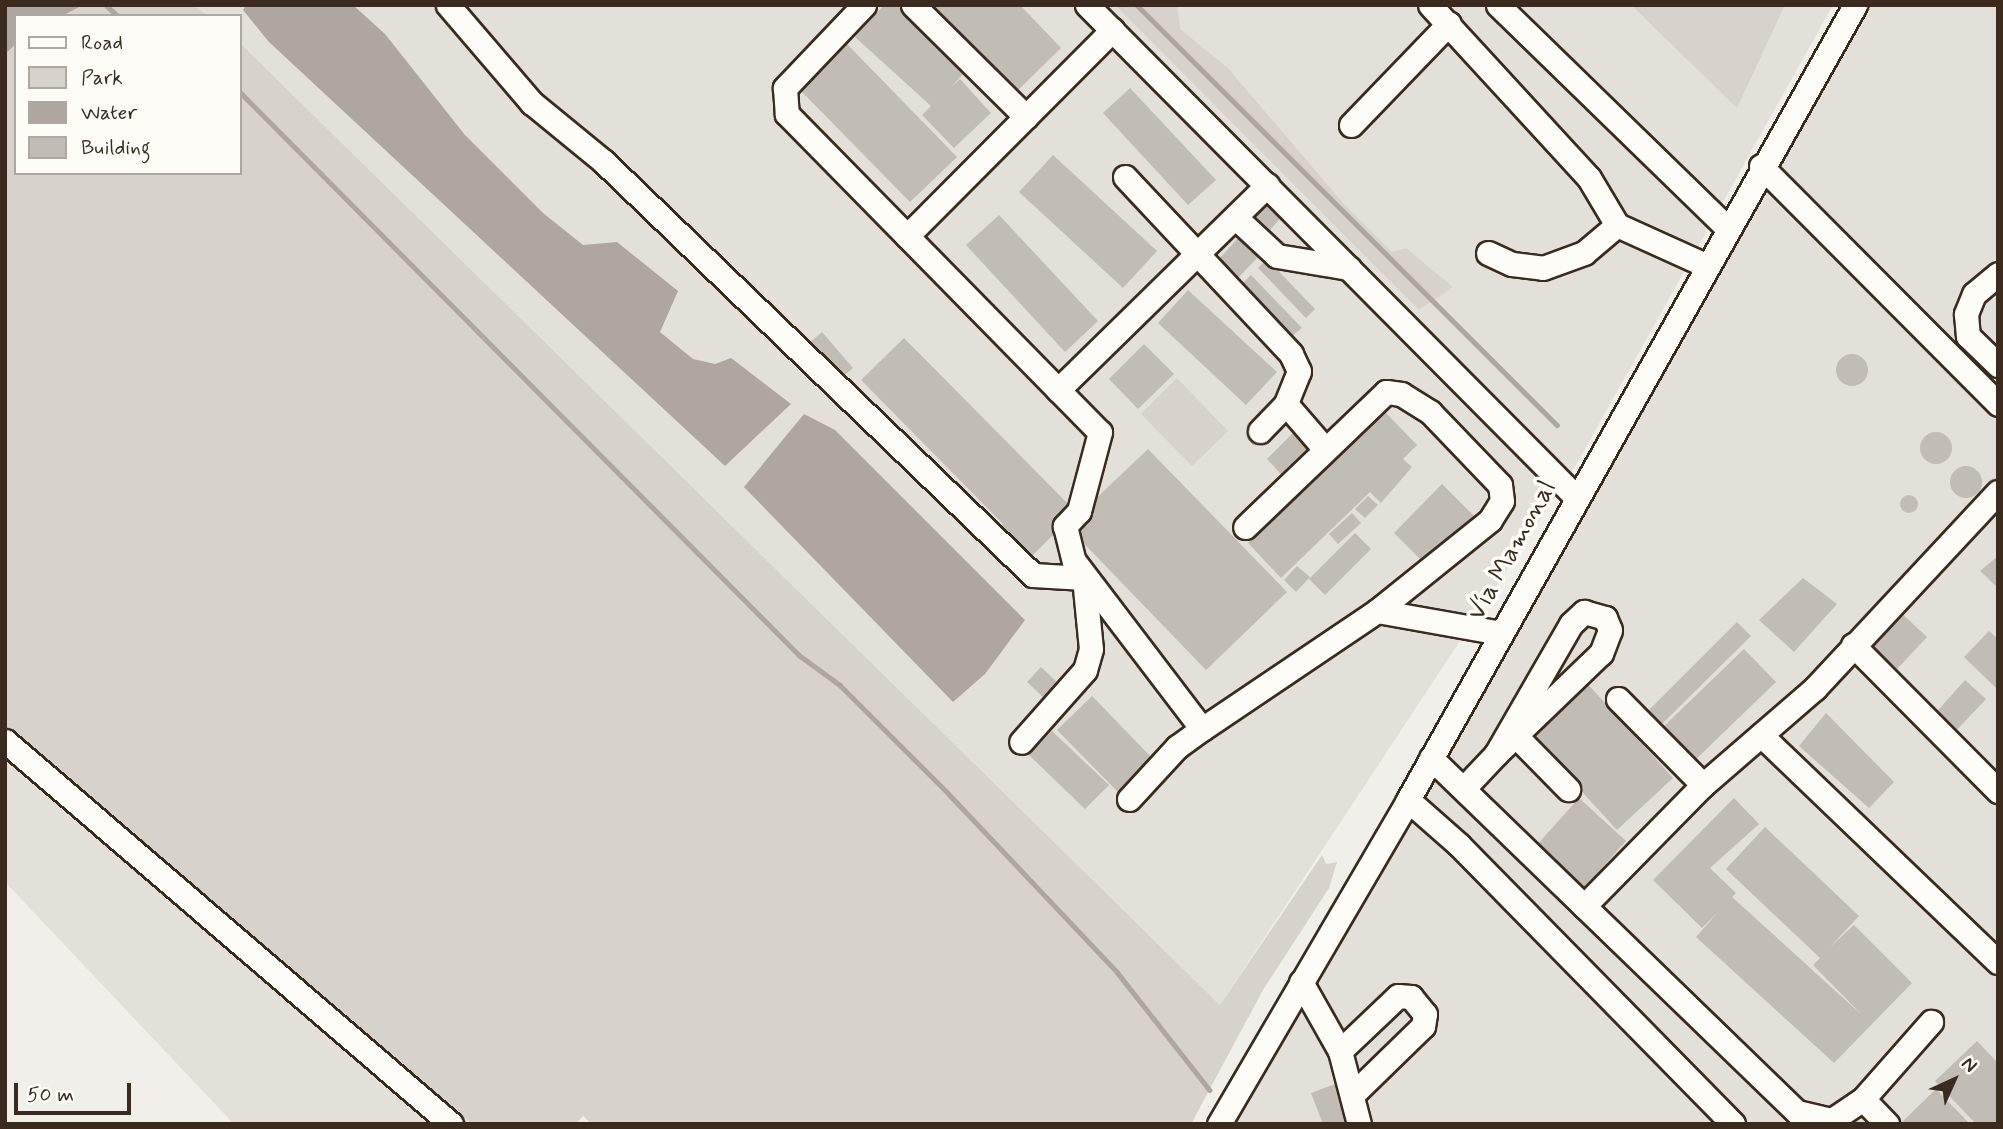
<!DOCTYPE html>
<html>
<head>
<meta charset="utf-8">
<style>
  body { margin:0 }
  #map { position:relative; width:2003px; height:1129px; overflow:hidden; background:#f1efea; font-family:Mynerve,sans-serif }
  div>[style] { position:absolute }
  .built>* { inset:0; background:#e3e0da }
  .green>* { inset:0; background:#d7d2cc }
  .water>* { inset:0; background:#aea69f }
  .stream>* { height:4.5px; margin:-2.25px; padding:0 2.25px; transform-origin:2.25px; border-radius:2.25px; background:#aea69f }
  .building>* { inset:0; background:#c1bcb4 }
  .round { border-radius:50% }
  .roads { filter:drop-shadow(2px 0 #3b2a1e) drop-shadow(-2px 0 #3b2a1e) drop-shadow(0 2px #3b2a1e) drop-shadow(0 -2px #3b2a1e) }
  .minor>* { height:23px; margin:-11.5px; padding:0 11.5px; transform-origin:11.5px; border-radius:11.5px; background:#fdfcf7 }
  span { translate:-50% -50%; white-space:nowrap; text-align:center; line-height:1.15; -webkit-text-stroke:7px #fdfcf7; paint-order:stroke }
  .street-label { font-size:26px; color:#3b2a1e }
  .frame { position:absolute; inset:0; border:7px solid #3b2a1e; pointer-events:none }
  .legend { position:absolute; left:14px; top:14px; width:228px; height:161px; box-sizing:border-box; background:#fdfcf7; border:2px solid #afa8a0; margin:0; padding:9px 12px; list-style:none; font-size:21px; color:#3b2a1e }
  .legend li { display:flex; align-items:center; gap:14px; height:35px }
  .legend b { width:35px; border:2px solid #afa8a0 }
  .north { position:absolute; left:1919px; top:1045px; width:70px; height:70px; -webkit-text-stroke:5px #fdfcf7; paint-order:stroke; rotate:45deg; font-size:19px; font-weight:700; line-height:28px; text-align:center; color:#3b2a1e }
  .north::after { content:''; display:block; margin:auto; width:24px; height:32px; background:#3b2a1e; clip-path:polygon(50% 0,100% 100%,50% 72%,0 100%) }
  .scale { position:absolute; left:14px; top:1083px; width:117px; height:32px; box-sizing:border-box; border:4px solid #3b2a1e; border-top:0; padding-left:9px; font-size:21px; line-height:24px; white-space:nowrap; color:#3b2a1e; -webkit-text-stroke:5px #fdfcf7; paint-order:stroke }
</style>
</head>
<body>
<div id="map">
  <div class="built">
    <div style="clip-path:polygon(193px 5px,1833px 5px,1576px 465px,1220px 1005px,240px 43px,240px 16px,209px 16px)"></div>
    <div style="clip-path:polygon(1855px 5px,1998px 5px,1998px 1124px,1224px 1124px,1575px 496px,1774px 182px,1761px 166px)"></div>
    <div style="clip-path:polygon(5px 725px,298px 972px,472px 1124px,234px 1124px,5px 882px)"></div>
  </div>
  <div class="green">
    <div style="clip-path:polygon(83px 5px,193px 5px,209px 16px,62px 16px)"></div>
    <div style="clip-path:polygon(1115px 5px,1177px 5px,1180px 29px,1228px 68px,1343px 203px,1392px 252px,1406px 248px,1453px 287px,1419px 310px)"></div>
    <div style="clip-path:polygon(1631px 5px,1785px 5px,1737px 108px)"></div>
    <div style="clip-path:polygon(240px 43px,1220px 1005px,1322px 855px,1326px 864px,1337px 862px,1329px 888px,1263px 990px,1191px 1124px,592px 1124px,583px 1116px,576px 1124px,472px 1124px,5px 725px,5px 54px,16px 44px,16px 173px,240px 173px)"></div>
    <div style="clip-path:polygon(1177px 378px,1228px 431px,1192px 466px,1141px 414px)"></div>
  </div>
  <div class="water">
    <div style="clip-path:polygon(5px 5px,83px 5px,62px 16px,16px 16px,16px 44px,5px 54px)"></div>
    <div style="clip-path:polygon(246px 5px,353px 5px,385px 34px,465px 135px,543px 213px,583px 245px,617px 242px,678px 291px,660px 332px,693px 359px,715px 364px,731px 358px,791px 404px,725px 466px,269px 42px,243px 10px)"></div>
    <div style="clip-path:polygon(804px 414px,835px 430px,1025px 620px,985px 674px,953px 702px,744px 487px)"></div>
  </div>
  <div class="stream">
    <div style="left:106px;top:5px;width:16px;rotate:43deg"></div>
    <div style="left:1137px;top:5px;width:594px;rotate:45deg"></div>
    <div style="left:240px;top:92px;width:793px;rotate:45.2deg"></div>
    <div style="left:799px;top:655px;width:51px;rotate:36.2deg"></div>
    <div style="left:840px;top:685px;width:151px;rotate:45deg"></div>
    <div style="left:947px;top:792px;width:248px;rotate:46.6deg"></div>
    <div style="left:1117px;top:972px;width:150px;rotate:51.8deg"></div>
  </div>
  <div class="building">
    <div style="clip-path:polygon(884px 5px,897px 5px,967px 70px,951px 87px,960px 79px,991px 113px,954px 148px,922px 115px,931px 106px,855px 37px)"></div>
    <div style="clip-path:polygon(924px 5px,1020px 5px,1061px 48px,1012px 96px)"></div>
    <div style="clip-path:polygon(847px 44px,957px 157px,910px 202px,800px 90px)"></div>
    <div style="clip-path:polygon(1130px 88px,1216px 180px,1188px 205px,1103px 113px)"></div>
    <div style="clip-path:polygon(1053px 155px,1157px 251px,1123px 288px,1019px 192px)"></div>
    <div style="clip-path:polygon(1270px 197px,1286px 212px,1270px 230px,1254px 215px)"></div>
    <div style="clip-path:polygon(999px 215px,1098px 321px,1065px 352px,966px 245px)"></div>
    <div style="clip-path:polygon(1240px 236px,1260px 255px,1238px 278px,1218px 260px)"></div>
    <div style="clip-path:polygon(1267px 259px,1315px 309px,1306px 318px,1258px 268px)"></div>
    <div style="clip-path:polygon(1251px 275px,1302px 328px,1292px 336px,1242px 284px)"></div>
    <div style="clip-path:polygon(1188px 290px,1277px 372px,1246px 405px,1158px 323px)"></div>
    <div style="clip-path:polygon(822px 332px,853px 368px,840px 379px,809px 343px)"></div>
    <div style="clip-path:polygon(904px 338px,1076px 512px,1024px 564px,993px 533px,1003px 524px,861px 380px)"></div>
    <div style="clip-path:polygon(1144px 344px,1174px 374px,1138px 409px,1109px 379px)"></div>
    <div class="round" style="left:1836px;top:354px;width:32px;height:32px"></div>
    <div style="clip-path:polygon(1384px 411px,1417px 445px,1403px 459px,1412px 467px,1381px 503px,1370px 492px,1281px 578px,1248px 543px)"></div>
    <div class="round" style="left:1920px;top:432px;width:32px;height:32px"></div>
    <div style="clip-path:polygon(1293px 433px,1308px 448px,1281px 474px,1267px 459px)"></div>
    <div style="clip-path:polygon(1148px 449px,1287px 592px,1206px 670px,1067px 526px)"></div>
    <div class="round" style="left:1950px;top:466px;width:32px;height:32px"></div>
    <div style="clip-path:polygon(1442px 484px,1474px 516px,1426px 565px,1394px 533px)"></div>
    <div class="round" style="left:1900px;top:495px;width:18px;height:18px"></div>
    <div style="clip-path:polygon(1368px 496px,1378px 505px,1365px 518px,1355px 509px)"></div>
    <div style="clip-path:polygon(1352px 513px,1361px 523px,1338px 544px,1329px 534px)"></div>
    <div style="clip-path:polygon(1355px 533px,1371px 549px,1325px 595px,1309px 579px)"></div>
    <div style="clip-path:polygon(1998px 556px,1998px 588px,1980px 571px)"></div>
    <div style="clip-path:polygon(1297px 566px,1310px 577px,1296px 592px,1284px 580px)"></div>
    <div style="clip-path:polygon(1803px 578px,1837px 604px,1794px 652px,1759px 620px)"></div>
    <div style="clip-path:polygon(1899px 611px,1927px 637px,1897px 669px,1869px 643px)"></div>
    <div style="clip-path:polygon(1737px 622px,1751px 636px,1659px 727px,1646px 713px)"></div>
    <div style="clip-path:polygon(1989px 631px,1998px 639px,1998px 690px,1964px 657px)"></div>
    <div style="clip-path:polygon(1744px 649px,1776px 682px,1693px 762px,1661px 729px)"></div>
    <div style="clip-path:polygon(1041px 667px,1060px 685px,1046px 700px,1027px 682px)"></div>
    <div style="clip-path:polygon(1965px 680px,1986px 699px,1953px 734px,1933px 716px)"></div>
    <div style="clip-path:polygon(1585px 681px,1673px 778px,1617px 830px,1528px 733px)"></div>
    <div style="clip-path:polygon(1092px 696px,1154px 760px,1121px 795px,1057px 730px)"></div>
    <div style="clip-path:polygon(1826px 713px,1894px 782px,1869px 808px,1799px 746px)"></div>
    <div style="clip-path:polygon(1052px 731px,1109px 785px,1085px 809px,1029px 755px)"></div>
    <div style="clip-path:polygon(1579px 798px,1626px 841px,1582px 890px,1535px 847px)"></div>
    <div style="clip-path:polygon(1734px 798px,1759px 824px,1710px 868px,1736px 893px,1732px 897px,1863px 1016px,1813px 965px,1820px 958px,1726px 869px,1765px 827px,1859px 916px,1830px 947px,1854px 925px,1912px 983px,1834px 1063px,1696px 937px,1718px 912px,1702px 928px,1653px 880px)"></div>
    <div style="clip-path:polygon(1977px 1041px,1998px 1063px,1998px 1124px,1976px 1124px,1935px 1081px)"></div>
    <div style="clip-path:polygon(1338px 1083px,1355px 1124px,1323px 1124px,1311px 1093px)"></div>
    <div style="clip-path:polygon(1936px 1089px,1970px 1124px,1900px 1124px)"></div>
  </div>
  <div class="roads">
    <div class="minor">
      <div style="left:448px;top:5px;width:129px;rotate:49.4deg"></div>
      <div style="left:532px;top:103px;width:93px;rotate:39.3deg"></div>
      <div style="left:604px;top:162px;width:595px;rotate:43.91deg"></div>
      <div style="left:1033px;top:575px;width:51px;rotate:3.4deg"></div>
      <div style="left:1084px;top:578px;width:71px;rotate:84.4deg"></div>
      <div style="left:1091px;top:649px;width:22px;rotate:106deg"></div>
      <div style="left:1085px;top:670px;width:96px;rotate:131.6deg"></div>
      <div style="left:864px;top:5px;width:115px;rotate:133.6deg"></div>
      <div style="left:785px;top:88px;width:26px;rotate:86deg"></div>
      <div style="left:787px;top:114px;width:446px;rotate:45.5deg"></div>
      <div style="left:1100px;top:432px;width:82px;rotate:104.9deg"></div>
      <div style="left:1079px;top:511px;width:21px;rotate:133deg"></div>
      <div style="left:1065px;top:526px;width:36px;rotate:76deg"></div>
      <div style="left:1074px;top:561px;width:211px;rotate:52.7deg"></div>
      <div style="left:1202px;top:729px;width:211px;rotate:-34deg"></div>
      <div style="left:1377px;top:611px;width:145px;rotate:-38.8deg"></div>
      <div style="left:1490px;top:520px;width:22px;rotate:-58deg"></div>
      <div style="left:1502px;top:501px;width:16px;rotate:-97deg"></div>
      <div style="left:1500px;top:485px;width:101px;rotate:-133.8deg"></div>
      <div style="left:1430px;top:412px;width:34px;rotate:-148deg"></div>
      <div style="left:1401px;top:394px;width:15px;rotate:-172deg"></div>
      <div style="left:1386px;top:392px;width:195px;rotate:136.2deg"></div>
      <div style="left:913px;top:5px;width:159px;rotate:44.7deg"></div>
      <div style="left:1087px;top:5px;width:692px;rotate:45.18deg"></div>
      <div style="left:1430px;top:5px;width:235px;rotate:47.4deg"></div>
      <div style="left:1589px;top:178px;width:55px;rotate:59.2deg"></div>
      <div style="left:1498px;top:5px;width:318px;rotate:44.2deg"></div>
      <div style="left:1351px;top:125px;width:141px;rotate:-46.1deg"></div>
      <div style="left:1761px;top:166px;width:336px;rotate:45.1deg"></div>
      <div style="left:1125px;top:177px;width:243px;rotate:46.8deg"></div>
      <div style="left:1291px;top:354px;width:19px;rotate:65deg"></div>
      <div style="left:1299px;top:371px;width:35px;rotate:112deg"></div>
      <div style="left:1286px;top:404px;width:58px;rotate:49.2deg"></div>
      <div style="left:1235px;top:217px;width:57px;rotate:42.9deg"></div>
      <div style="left:1277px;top:256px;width:73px;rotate:9.5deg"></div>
      <div style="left:907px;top:236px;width:291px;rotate:-45.1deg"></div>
      <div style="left:1488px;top:253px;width:26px;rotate:25deg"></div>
      <div style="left:1512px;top:264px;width:31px;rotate:7deg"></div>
      <div style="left:1543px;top:268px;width:44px;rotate:-20.1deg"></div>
      <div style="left:1584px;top:253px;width:43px;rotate:-40.3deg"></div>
      <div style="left:1617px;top:225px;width:97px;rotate:24.4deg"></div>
      <div style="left:1998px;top:274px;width:31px;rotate:140deg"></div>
      <div style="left:1974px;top:294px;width:22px;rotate:112deg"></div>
      <div style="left:1966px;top:314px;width:22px;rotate:85deg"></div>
      <div style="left:1968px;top:336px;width:42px;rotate:44deg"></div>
      <div style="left:1058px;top:390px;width:293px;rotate:-44.4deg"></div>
      <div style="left:1260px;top:431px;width:37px;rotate:-46deg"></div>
      <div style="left:1377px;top:611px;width:125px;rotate:10.1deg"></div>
      <div style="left:1853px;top:645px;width:206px;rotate:45.2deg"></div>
      <div style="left:1618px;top:699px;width:121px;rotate:45.3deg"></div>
      <div style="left:1515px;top:735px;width:76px;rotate:45.5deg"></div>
      <div style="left:1761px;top:735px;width:328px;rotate:43.8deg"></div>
      <div style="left:5px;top:741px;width:588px;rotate:40.65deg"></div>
      <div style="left:1431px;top:758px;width:509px;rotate:44.05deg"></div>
      <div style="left:1797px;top:1112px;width:36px;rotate:13deg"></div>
      <div style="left:1832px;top:1120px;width:37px;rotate:-34deg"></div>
      <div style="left:1863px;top:1099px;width:103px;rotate:-48.6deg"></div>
      <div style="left:1464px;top:788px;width:47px;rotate:-46.7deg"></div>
      <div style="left:1496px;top:754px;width:150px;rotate:-60deg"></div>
      <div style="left:1571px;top:624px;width:18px;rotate:-43deg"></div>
      <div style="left:1584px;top:612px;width:22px;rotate:16deg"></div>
      <div style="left:1605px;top:618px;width:13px;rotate:67deg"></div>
      <div style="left:1610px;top:630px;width:25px;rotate:111deg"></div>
      <div style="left:1601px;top:653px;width:146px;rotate:136.1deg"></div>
      <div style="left:1129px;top:799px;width:71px;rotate:-47.3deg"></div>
      <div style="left:1177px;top:747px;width:31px;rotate:-36deg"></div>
      <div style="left:1408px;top:800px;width:68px;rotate:41.4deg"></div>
      <div style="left:1459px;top:845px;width:391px;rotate:45.5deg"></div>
      <div style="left:1584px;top:906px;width:170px;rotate:-45.5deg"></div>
      <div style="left:1703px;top:785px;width:148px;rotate:-40.9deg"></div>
      <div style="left:1815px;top:688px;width:268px;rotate:-47deg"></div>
      <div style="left:1301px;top:982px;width:79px;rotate:60.5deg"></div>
      <div style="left:1340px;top:1051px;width:75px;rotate:75.4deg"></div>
      <div style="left:1340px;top:1051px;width:80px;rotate:-43.5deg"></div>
      <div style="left:1398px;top:996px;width:13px;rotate:4deg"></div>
      <div style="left:1411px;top:997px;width:22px;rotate:51deg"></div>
      <div style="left:1425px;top:1014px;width:12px;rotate:99deg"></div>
      <div style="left:1423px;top:1026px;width:96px;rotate:135.8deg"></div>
      <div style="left:1863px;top:1099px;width:35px;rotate:46deg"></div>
      <div style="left:1219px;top:1124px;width:375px;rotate:-59.7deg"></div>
      <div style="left:1408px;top:800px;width:912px;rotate:-60.65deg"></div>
    </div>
  </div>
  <div class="street-label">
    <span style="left:1513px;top:551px;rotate:-61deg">Vía Mamonal</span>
  </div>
  <div class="frame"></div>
  <ul class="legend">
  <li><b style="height:9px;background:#fdfcf7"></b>Road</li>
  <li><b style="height:19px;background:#d7d2cc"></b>Park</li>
  <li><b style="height:19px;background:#aea69f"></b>Water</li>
  <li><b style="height:19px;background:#c1bcb4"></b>Building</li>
  </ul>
  <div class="north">N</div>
  <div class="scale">50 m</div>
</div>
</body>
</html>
